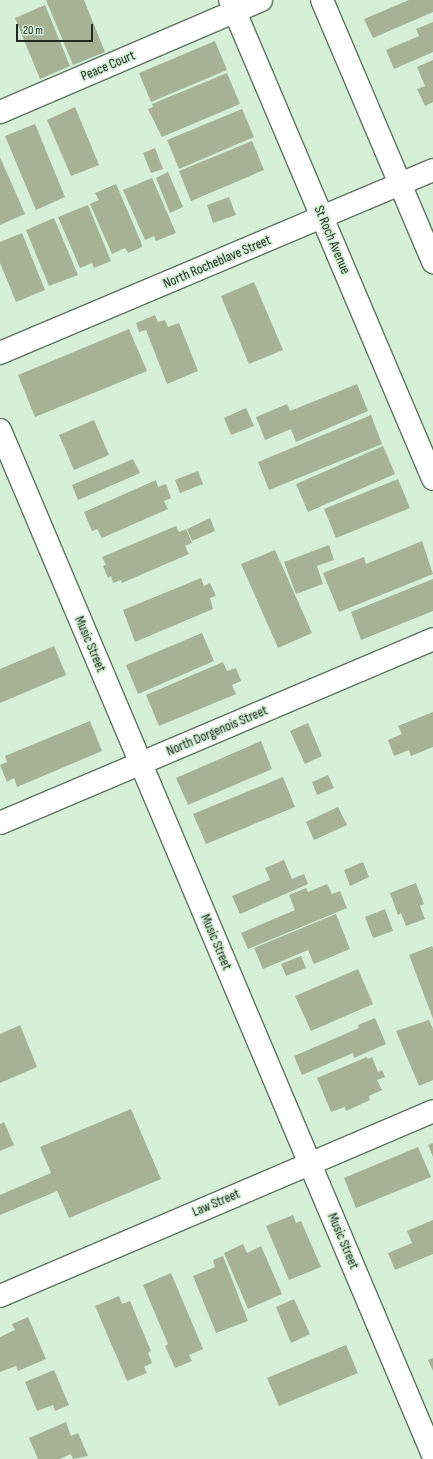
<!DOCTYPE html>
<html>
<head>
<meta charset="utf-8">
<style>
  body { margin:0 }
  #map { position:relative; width:433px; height:1459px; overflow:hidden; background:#d6f0d8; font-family:"Sofia Sans Condensed",sans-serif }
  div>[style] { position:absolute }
  .building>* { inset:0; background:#a5b296 }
  .roads { filter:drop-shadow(1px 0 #5c745f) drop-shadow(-1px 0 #5c745f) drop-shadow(0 1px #5c745f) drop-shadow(0 -1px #5c745f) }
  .minor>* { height:22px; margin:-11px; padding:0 11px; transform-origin:11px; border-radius:11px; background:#fff }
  span { translate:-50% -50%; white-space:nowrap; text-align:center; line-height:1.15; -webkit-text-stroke:3.5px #d6f0d8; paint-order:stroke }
  .street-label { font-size:14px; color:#202a21 }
  .scale { position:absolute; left:16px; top:24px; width:77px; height:18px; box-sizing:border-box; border:2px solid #202a21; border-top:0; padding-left:5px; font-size:12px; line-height:14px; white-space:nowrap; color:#202a21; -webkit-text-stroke:3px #d6f0d8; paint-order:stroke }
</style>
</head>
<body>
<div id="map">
  <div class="building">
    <div style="clip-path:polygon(46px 0,84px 0,105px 52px,73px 65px)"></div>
    <div style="clip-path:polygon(409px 0,433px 0,433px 12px,373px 38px,364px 19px)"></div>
    <div style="clip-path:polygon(45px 5px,70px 66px,40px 79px,15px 18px)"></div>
    <div style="clip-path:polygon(433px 22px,433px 52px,394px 69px,386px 50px,419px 36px,416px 29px)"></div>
    <div style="clip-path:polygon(215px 41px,227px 70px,151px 102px,139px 73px)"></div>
    <div style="clip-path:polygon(433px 60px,433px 102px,425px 106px,417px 89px,425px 86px,417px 67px)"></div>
    <div style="clip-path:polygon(227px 73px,240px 104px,162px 137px,148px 109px,153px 107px,152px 104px)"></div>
    <div style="clip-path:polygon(75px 107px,99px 165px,71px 176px,47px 120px)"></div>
    <div style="clip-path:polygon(242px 109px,254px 137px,179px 169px,167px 140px)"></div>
    <div style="clip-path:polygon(35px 124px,65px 197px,36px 210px,5px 136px)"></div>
    <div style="clip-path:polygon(252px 141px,264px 170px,191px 201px,179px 171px)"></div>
    <div style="clip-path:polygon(155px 148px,163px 169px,151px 173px,143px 153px)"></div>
    <div style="clip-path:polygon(0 157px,25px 214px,0 225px)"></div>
    <div style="clip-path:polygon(168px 172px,183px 207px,170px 213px,156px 178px)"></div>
    <div style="clip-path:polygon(152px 178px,176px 233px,156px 241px,154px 236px,145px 240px,123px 190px)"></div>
    <div style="clip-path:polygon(116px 184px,141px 242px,142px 247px,128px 253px,125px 248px,112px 254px,90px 204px,99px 200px,95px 193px)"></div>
    <div style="clip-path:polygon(229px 197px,236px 215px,213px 223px,207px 205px)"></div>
    <div style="clip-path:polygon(88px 205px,111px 261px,94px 268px,92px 263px,80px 268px,58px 217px)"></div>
    <div style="clip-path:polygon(54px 218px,78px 275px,49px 286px,26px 230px)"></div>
    <div style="clip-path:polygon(22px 233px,45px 290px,16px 302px,0 263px,0 242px)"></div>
    <div style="clip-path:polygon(254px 282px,283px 350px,249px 364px,221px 296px)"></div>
    <div style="clip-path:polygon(155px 315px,158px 322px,165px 320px,168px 327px,179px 323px,198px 371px,167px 384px,146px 330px,139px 332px,136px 323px)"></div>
    <div style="clip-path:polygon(129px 329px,147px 371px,35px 417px,18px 375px)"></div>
    <div style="clip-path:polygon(357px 384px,368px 411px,296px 442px,291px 429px,265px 440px,256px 417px,287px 404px,290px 411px)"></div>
    <div style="clip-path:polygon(246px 408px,254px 426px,231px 435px,224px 418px)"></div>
    <div style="clip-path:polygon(371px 415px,382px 444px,269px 490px,258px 462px)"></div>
    <div style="clip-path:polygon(94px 420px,109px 455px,74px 470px,59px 435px)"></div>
    <div style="clip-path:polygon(383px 446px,395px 474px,308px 512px,296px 484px)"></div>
    <div style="clip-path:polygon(133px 459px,140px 473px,78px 500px,72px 485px)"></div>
    <div style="clip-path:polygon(198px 471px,203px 484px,180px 493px,175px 480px)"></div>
    <div style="clip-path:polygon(398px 479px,410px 508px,336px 538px,324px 509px)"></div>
    <div style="clip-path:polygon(156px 480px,158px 487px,166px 484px,171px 498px,164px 501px,168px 509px,102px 538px,97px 529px,92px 531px,84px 512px)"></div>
    <div style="clip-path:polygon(210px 518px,215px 531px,192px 541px,187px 529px)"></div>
    <div style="clip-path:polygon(176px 526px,179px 532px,186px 529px,192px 543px,185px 546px,189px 554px,122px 583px,121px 580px,113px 583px,111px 576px,108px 578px,103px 566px,106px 565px,102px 557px)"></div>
    <div style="clip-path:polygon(422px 541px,433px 574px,339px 612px,323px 573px,364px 557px,366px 564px)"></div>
    <div style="clip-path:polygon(329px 545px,334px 560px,317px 566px,323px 584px,296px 594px,284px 562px)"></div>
    <div style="clip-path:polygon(275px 550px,312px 633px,278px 648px,241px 564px)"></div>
    <div style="clip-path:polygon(201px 578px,204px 586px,210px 583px,216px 596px,210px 598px,213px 609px,135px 642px,123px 610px)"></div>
    <div style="clip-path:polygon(433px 579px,433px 611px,361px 640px,351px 612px)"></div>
    <div style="clip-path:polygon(202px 633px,214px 661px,138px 694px,126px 665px)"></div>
    <div style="clip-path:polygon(54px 646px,66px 675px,0 703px,0 669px)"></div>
    <div style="clip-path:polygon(223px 662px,227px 671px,236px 668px,241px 681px,232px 685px,236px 694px,159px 726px,146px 695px)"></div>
    <div style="clip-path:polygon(433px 712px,433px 747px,411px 756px,409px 750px,394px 756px,388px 740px,402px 734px,398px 726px)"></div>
    <div style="clip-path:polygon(90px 721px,102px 751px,17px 787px,14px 778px,7px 782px,0 765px,7px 762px,5px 756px)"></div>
    <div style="clip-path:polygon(308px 723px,322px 756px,305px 764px,290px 731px)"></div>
    <div style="clip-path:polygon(261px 741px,272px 769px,188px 805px,176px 778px)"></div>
    <div style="clip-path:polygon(328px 775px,334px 788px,317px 795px,312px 782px)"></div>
    <div style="clip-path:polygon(283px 777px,295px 807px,206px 844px,193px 814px)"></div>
    <div style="clip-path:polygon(338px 807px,347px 825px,314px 840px,306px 822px)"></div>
    <div style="clip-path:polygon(284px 860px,292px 879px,304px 874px,308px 884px,240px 914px,232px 896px,270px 880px,265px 868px)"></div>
    <div style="clip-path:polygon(363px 862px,369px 877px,350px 886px,344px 870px)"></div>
    <div style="clip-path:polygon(416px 883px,424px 904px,420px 906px,425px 919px,406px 926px,401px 913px,398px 915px,390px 893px)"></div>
    <div style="clip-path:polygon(327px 884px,332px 894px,340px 891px,347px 908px,248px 949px,241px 933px,295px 910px,289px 895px,306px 888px,308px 892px)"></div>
    <div style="clip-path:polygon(385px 909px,393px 931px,373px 938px,365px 917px)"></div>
    <div style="clip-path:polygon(336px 914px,350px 949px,314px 964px,308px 950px,263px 969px,254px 948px)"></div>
    <div style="clip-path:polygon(432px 946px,433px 948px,433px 1019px,409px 955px)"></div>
    <div style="clip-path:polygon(301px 956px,306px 968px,286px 976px,281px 964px)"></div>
    <div style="clip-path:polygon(358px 969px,373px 1004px,311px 1031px,295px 996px)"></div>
    <div style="clip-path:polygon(375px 1018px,386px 1044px,354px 1058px,353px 1053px,302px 1075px,294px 1056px,359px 1028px,358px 1025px)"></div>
    <div style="clip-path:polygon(429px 1020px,433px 1029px,433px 1080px,419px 1086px,396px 1031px)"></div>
    <div style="clip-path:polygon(20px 1025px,37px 1067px,0 1083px,0 1034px)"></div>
    <div style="clip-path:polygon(367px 1057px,368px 1059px,372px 1057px,378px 1072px,382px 1070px,385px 1077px,377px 1080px,382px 1090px,369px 1096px,370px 1100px,346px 1111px,345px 1107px,331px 1112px,317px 1078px)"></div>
    <div style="clip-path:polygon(131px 1109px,161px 1179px,69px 1218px,57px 1191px,0 1215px,0 1195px,51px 1173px,40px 1147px)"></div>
    <div style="clip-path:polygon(4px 1122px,14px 1145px,0 1151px,0 1124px)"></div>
    <div style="clip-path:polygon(433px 1143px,433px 1157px,428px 1145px)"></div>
    <div style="clip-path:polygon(418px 1147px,431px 1177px,356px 1208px,344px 1178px)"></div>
    <div style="clip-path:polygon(293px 1215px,296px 1223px,301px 1221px,321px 1267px,289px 1280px,266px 1226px)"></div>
    <div style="clip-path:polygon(433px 1220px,433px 1254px,395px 1270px,388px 1253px,412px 1243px,407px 1231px)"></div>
    <div style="clip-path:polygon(243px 1244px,247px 1253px,261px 1246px,282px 1294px,248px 1309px,224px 1253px)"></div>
    <div style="clip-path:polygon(223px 1256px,248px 1321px,216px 1333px,193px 1276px,215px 1267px,213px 1260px)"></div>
    <div style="clip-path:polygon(171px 1273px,203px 1349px,189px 1355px,192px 1361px,175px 1368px,165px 1346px,168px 1344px,143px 1285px)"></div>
    <div style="clip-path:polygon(119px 1296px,122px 1304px,130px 1301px,151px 1351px,148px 1353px,152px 1363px,144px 1367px,147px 1373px,127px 1381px,95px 1306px)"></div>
    <div style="clip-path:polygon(294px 1299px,310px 1334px,291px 1343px,276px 1307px)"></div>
    <div style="clip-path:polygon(28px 1317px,46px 1359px,18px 1371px,16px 1366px,0 1372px,0 1337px,15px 1330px,12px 1324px)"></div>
    <div style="clip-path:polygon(346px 1345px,358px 1373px,279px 1406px,267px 1378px)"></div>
    <div style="clip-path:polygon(433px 1358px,433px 1371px,428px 1360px)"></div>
    <div style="clip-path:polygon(54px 1370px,69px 1405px,55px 1411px,53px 1405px,37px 1411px,25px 1382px)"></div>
    <div style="clip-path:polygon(66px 1422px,71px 1436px,78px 1433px,88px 1456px,73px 1459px,71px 1454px,60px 1459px,38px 1459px,29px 1438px)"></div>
  </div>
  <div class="roads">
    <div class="minor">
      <div style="left:230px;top:0;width:520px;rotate:67.03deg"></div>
      <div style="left:322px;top:0;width:285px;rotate:67deg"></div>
      <div style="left:0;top:112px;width:284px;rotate:-23.2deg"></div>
      <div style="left:0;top:353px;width:470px;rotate:-22.9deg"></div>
      <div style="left:0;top:430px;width:1113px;rotate:67.1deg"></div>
      <div style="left:0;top:823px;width:470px;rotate:-23deg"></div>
      <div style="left:0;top:1296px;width:471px;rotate:-23.1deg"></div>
    </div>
  </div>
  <div class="street-label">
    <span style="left:108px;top:66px;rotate:-23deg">Peace Court</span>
    <span style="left:332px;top:240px;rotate:67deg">St Roch Avenue</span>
    <span style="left:217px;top:262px;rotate:-23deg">North Rocheblave Street</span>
    <span style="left:90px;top:644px;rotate:67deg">Music Street</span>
    <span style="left:217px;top:731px;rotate:-23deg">North Dorgenois Street</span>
    <span style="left:216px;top:942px;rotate:67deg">Music Street</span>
    <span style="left:216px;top:1203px;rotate:-23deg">Law Street</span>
    <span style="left:343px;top:1241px;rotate:67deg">Music Street</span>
  </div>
  <div class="scale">20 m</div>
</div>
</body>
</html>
